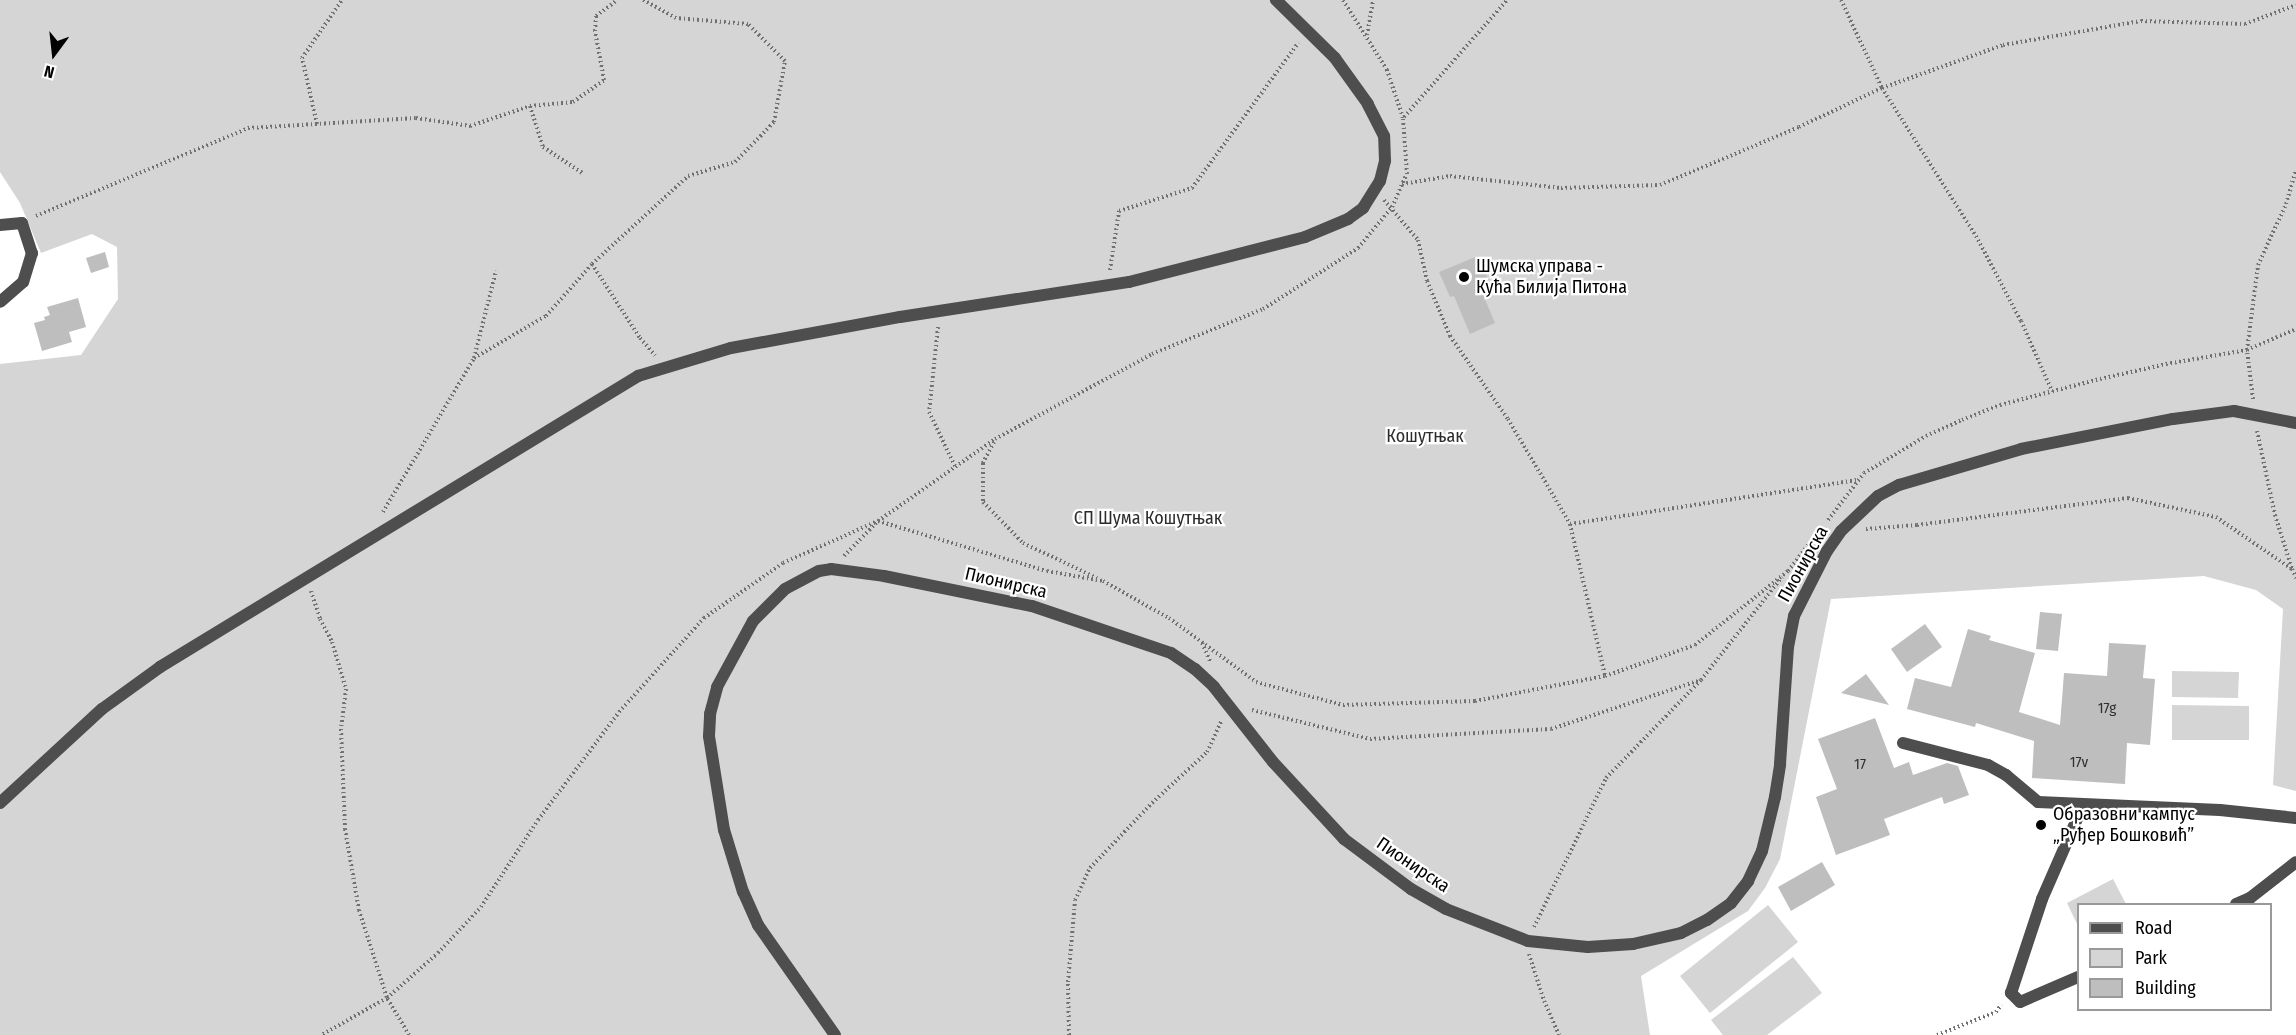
<!DOCTYPE html>
<html>
<head>
<meta charset="utf-8">
<style>
  body { margin:0 }
  #map { position:relative; width:2296px; height:1035px; overflow:hidden; background:#fff; font-family:"Fira Sans Condensed",sans-serif }
  div>[style] { position:absolute }
  .green>* { inset:0; background:#d5d5d5 }
  .building>* { inset:0; background:#bebebe }
  .path>* { height:4px; margin-top:-2px; transform-origin:0; background:repeating-linear-gradient(90deg,#707070 0 1.5px,transparent 0 4.5px) }
  .service>* { height:12px; margin:-6px; padding:0 6px; transform-origin:6px; border-radius:6px; background:#4e4e4e }
  .minor>* { height:12px; margin:-6px; padding:0 6px; transform-origin:6px; border-radius:6px; background:#4e4e4e }
  .dots>* { width:16px; height:16px; translate:-50% -50%; box-sizing:border-box; border:3px solid #fff; border-radius:50% }
  span { translate:-50% -50%; white-space:nowrap; text-align:center; line-height:1.15; -webkit-text-stroke:4.5px #fff; paint-order:stroke }
  .number-label { font-size:15px; color:#303030 }
  .number-label span { -webkit-text-stroke-width:0 }
  .poi-label { font-size:18px; color:#000 }
  .left { translate:0 -50%; text-align:left }
  .park-label { font-size:18px; color:#2c2c2c }
  .street-label { font-size:18px; color:#000 }
  .legend { position:absolute; left:2077px; top:903px; width:195px; height:108px; box-sizing:border-box; background:#fff; border:2px solid #999; margin:0; padding:8px 10px; list-style:none; font-size:18px; color:#000 }
  .legend li { display:flex; align-items:center; gap:12px; height:30px }
  .legend b { width:30px; border:2px solid #999 }
  .north { position:absolute; left:24px; top:24px; width:60px; height:60px; -webkit-text-stroke:4px #fff; paint-order:stroke; rotate:195deg; font-size:16px; font-weight:700; line-height:24px; text-align:center; color:#000 }
  .north::after { content:''; display:block; margin:auto; width:21px; height:27px; background:#000; clip-path:polygon(50% 0,100% 100%,50% 72%,0 100%) }
</style>
</head>
<body>
<div id="map">
  <div class="green">
    <div style="clip-path:polygon(0 0,2296px 0,2296px 791px,2273px 785px,2283px 609px,2256px 590px,2204px 576px,1831px 599px,1780px 859px,1765px 888px,1748px 911px,1641px 976px,1650px 1035px,0 1035px,0 364px,81px 355px,118px 299px,117px 247px,92px 234px,41px 253px,20px 203px,0 172px)"></div>
    <div style="clip-path:polygon(2172px 671px,2239px 672px,2238px 698px,2172px 697px)"></div>
    <div style="clip-path:polygon(2172px 705px,2249px 706px,2249px 740px,2172px 740px)"></div>
    <div style="clip-path:polygon(2113px 879px,2126px 904px,2078px 904px,2078px 926px,2067px 903px)"></div>
    <div style="clip-path:polygon(1768px 905px,1798px 942px,1710px 1013px,1680px 976px)"></div>
    <div style="clip-path:polygon(1793px 957px,1822px 993px,1767px 1035px,1723px 1035px,1711px 1020px)"></div>
  </div>
  <div class="building">
    <div style="clip-path:polygon(105px 252px,109px 267px,91px 273px,86px 258px)"></div>
    <div style="clip-path:polygon(1478px 256px,1489px 281px,1479px 285px,1495px 323px,1470px 334px,1454px 296px,1450px 297px,1439px 272px)"></div>
    <div style="clip-path:polygon(78px 298px,86px 327px,69px 332px,72px 342px,42px 351px,34px 323px,45px 320px,44px 317px,50px 315px,47px 307px)"></div>
    <div style="clip-path:polygon(2040px 612px,2062px 614px,2058px 651px,2036px 649px)"></div>
    <div style="clip-path:polygon(1925px 624px,1942px 647px,1907px 672px,1891px 649px)"></div>
    <div style="clip-path:polygon(1968px 629px,1991px 636px,1989px 640px,2035px 653px,2019px 712px,2060px 725px,2064px 673px,2107px 676px,2109px 643px,2146px 645px,2143px 678px,2155px 679px,2150px 745px,2127px 743px,2125px 784px,2032px 778px,2034px 741px,1976px 723px,1975px 727px,1907px 709px,1915px 678px,1951px 687px)"></div>
    <div style="clip-path:polygon(1866px 674px,1889px 705px,1841px 693px)"></div>
    <div style="clip-path:polygon(1875px 718px,1894px 768px,1909px 762px,1913px 775px,1947px 763px,1958px 766px,1969px 795px,1944px 804px,1942px 797px,1884px 819px,1890px 835px,1836px 855px,1816px 797px,1837px 789px,1818px 739px)"></div>
    <div style="clip-path:polygon(1822px 862px,1835px 885px,1791px 911px,1778px 887px)"></div>
  </div>
  <div class="path">
    <div style="left:1841px;top:0;width:97px;rotate:65deg"></div>
    <div style="left:1882px;top:88px;width:175px;rotate:57.6deg"></div>
    <div style="left:1976px;top:236px;width:96px;rotate:62.1deg"></div>
    <div style="left:2021px;top:321px;width:77px;rotate:66.1deg"></div>
    <div style="left:1367px;top:35px;width:36px;rotate:-80deg"></div>
    <div style="left:530px;top:106px;width:43px;rotate:-5.3deg"></div>
    <div style="left:573px;top:102px;width:38px;rotate:-35deg"></div>
    <div style="left:604px;top:80px;width:50px;rotate:-100.4deg"></div>
    <div style="left:595px;top:31px;width:15px;rotate:-86deg"></div>
    <div style="left:596px;top:16px;width:26px;rotate:-37deg"></div>
    <div style="left:1404px;top:117px;width:156px;rotate:-48.6deg"></div>
    <div style="left:317px;top:124px;width:68px;rotate:-102.8deg"></div>
    <div style="left:302px;top:58px;width:70px;rotate:-55.4deg"></div>
    <div style="left:1402px;top:184px;width:49px;rotate:-9.5deg"></div>
    <div style="left:1450px;top:176px;width:112px;rotate:6.2deg"></div>
    <div style="left:1561px;top:188px;width:99px;rotate:-1.7deg"></div>
    <div style="left:1660px;top:185px;width:151px;rotate:-22.6deg"></div>
    <div style="left:1799px;top:127px;width:92px;rotate:-25.2deg"></div>
    <div style="left:1882px;top:88px;width:128px;rotate:-19.6deg"></div>
    <div style="left:2003px;top:45px;width:140px;rotate:-9.9deg"></div>
    <div style="left:2141px;top:21px;width:104px;rotate:1.7deg"></div>
    <div style="left:2245px;top:24px;width:54px;rotate:-20.4deg"></div>
    <div style="left:1384px;top:200px;width:52px;rotate:49.6deg"></div>
    <div style="left:1418px;top:240px;width:42px;rotate:77.6deg"></div>
    <div style="left:1427px;top:281px;width:60px;rotate:67.3deg"></div>
    <div style="left:1450px;top:336px;width:101px;rotate:55.1deg"></div>
    <div style="left:1508px;top:419px;width:122px;rotate:59.4deg"></div>
    <div style="left:1570px;top:524px;width:156px;rotate:77deg"></div>
    <div style="left:36px;top:216px;width:230px;rotate:-22.5deg"></div>
    <div style="left:248px;top:128px;width:168px;rotate:-3.4deg"></div>
    <div style="left:416px;top:118px;width:55px;rotate:8.4deg"></div>
    <div style="left:470px;top:126px;width:63px;rotate:-18.4deg"></div>
    <div style="left:530px;top:106px;width:43px;rotate:72.4deg"></div>
    <div style="left:543px;top:147px;width:49px;rotate:33.4deg"></div>
    <div style="left:592px;top:264px;width:88px;rotate:57deg"></div>
    <div style="left:640px;top:338px;width:23px;rotate:49deg"></div>
    <div style="left:1110px;top:270px;width:60px;rotate:-81.3deg"></div>
    <div style="left:1119px;top:211px;width:77px;rotate:-17.5deg"></div>
    <div style="left:1192px;top:188px;width:180px;rotate:-53.8deg"></div>
    <div style="left:938px;top:327px;width:85px;rotate:96deg"></div>
    <div style="left:929px;top:412px;width:60px;rotate:64.3deg"></div>
    <div style="left:474px;top:358px;width:83px;rotate:-30.3deg"></div>
    <div style="left:546px;top:316px;width:69px;rotate:-48.5deg"></div>
    <div style="left:592px;top:264px;width:130px;rotate:-42.5deg"></div>
    <div style="left:688px;top:176px;width:49px;rotate:-16.6deg"></div>
    <div style="left:735px;top:162px;width:56px;rotate:-45.7deg"></div>
    <div style="left:774px;top:122px;width:62px;rotate:-79.8deg"></div>
    <div style="left:785px;top:61px;width:52px;rotate:-135deg"></div>
    <div style="left:748px;top:24px;width:72px;rotate:-175.2deg"></div>
    <div style="left:676px;top:18px;width:38px;rotate:-151deg"></div>
    <div style="left:2253px;top:399px;width:49px;rotate:-97deg"></div>
    <div style="left:2247px;top:350px;width:86px;rotate:-82.6deg"></div>
    <div style="left:2258px;top:265px;width:67px;rotate:-65.3deg"></div>
    <div style="left:2286px;top:204px;width:35px;rotate:-74deg"></div>
    <div style="left:2257px;top:431px;width:86px;rotate:77.9deg"></div>
    <div style="left:2275px;top:515px;width:57px;rotate:72.5deg"></div>
    <div style="left:994px;top:442px;width:24px;rotate:118deg"></div>
    <div style="left:983px;top:463px;width:39px;rotate:90deg"></div>
    <div style="left:983px;top:502px;width:57px;rotate:45.7deg"></div>
    <div style="left:1023px;top:543px;width:82px;rotate:25.3deg"></div>
    <div style="left:383px;top:512px;width:179px;rotate:-59.4deg"></div>
    <div style="left:474px;top:358px;width:90px;rotate:-75.8deg"></div>
    <div style="left:1828px;top:520px;width:59px;rotate:-52.5deg"></div>
    <div style="left:1864px;top:473px;width:72px;rotate:-30.8deg"></div>
    <div style="left:1926px;top:436px;width:39px;rotate:-24deg"></div>
    <div style="left:1962px;top:420px;width:41px;rotate:-21.5deg"></div>
    <div style="left:2000px;top:405px;width:103px;rotate:-14.6deg"></div>
    <div style="left:2100px;top:379px;width:68px;rotate:-12.8deg"></div>
    <div style="left:2166px;top:364px;width:82px;rotate:-9.8deg"></div>
    <div style="left:2247px;top:350px;width:53px;rotate:-23.2deg"></div>
    <div style="left:1570px;top:524px;width:292px;rotate:-8.7deg"></div>
    <div style="left:1866px;top:529px;width:51px;rotate:-4.5deg"></div>
    <div style="left:1917px;top:525px;width:213px;rotate:-7.3deg"></div>
    <div style="left:2128px;top:498px;width:90px;rotate:12.2deg"></div>
    <div style="left:2216px;top:517px;width:92px;rotate:34.4deg"></div>
    <div style="left:2292px;top:569px;width:10px;rotate:66deg"></div>
    <div style="left:844px;top:556px;width:49px;rotate:-45.8deg"></div>
    <div style="left:878px;top:521px;width:143px;rotate:-35deg"></div>
    <div style="left:995px;top:439px;width:179px;rotate:-28.4deg"></div>
    <div style="left:1152px;top:354px;width:120px;rotate:-22.1deg"></div>
    <div style="left:1263px;top:309px;width:113px;rotate:-32.7deg"></div>
    <div style="left:1358px;top:248px;width:53px;rotate:-50.3deg"></div>
    <div style="left:1392px;top:207px;width:36px;rotate:-66deg"></div>
    <div style="left:1407px;top:174px;width:56px;rotate:-94.1deg"></div>
    <div style="left:1403px;top:118px;width:51px;rotate:-108.4deg"></div>
    <div style="left:1387px;top:70px;width:83px;rotate:-122.2deg"></div>
    <div style="left:311px;top:591px;width:29px;rotate:72deg"></div>
    <div style="left:320px;top:619px;width:26px;rotate:62deg"></div>
    <div style="left:332px;top:642px;width:49px;rotate:73.4deg"></div>
    <div style="left:346px;top:689px;width:40px;rotate:97.1deg"></div>
    <div style="left:341px;top:729px;width:100px;rotate:87.7deg"></div>
    <div style="left:345px;top:829px;width:82px;rotate:80.2deg"></div>
    <div style="left:359px;top:910px;width:92px;rotate:72.3deg"></div>
    <div style="left:387px;top:998px;width:76px;rotate:150.7deg"></div>
    <div style="left:1202px;top:643px;width:20px;rotate:66deg"></div>
    <div style="left:1252px;top:710px;width:122px;rotate:13.8deg"></div>
    <div style="left:1370px;top:739px;width:181px;rotate:-3.2deg"></div>
    <div style="left:1551px;top:729px;width:158px;rotate:-18.1deg"></div>
    <div style="left:1534px;top:927px;width:165px;rotate:-64.2deg"></div>
    <div style="left:1606px;top:778px;width:136px;rotate:-45.9deg"></div>
    <div style="left:1701px;top:680px;width:131px;rotate:-51.8deg"></div>
    <div style="left:1529px;top:954px;width:49px;rotate:72.3deg"></div>
    <div style="left:1544px;top:1001px;width:37px;rotate:66deg"></div>
    <div style="left:409px;top:1035px;width:43px;rotate:-120.7deg"></div>
    <div style="left:387px;top:998px;width:68px;rotate:-41.4deg"></div>
    <div style="left:438px;top:953px;width:63px;rotate:-46.9deg"></div>
    <div style="left:481px;top:907px;width:104px;rotate:-56.8deg"></div>
    <div style="left:538px;top:820px;width:135px;rotate:-53.1deg"></div>
    <div style="left:619px;top:712px;width:127px;rotate:-47.9deg"></div>
    <div style="left:704px;top:618px;width:96px;rotate:-34.8deg"></div>
    <div style="left:783px;top:563px;width:104px;rotate:-23.9deg"></div>
    <div style="left:878px;top:521px;width:176px;rotate:16.5deg"></div>
    <div style="left:1047px;top:571px;width:57px;rotate:10.1deg"></div>
    <div style="left:1103px;top:581px;width:76px;rotate:29.3deg"></div>
    <div style="left:1169px;top:618px;width:108px;rotate:36.3deg"></div>
    <div style="left:1256px;top:682px;width:90px;rotate:14.8deg"></div>
    <div style="left:1343px;top:705px;width:132px;rotate:-1.7deg"></div>
    <div style="left:1475px;top:701px;width:132px;rotate:-10.9deg"></div>
    <div style="left:1605px;top:676px;width:95px;rotate:-19deg"></div>
    <div style="left:1695px;top:645px;width:119px;rotate:-38.5deg"></div>
    <div style="left:1788px;top:571px;width:57px;rotate:-52.1deg"></div>
    <div style="left:1069px;top:1035px;width:53px;rotate:-91.1deg"></div>
    <div style="left:1068px;top:982px;width:82px;rotate:-85.1deg"></div>
    <div style="left:1075px;top:900px;width:35px;rotate:-65deg"></div>
    <div style="left:1090px;top:868px;width:90px;rotate:-46.4deg"></div>
    <div style="left:1152px;top:803px;width:75px;rotate:-42.8deg"></div>
    <div style="left:1207px;top:752px;width:35px;rotate:-65deg"></div>
    <div style="left:1937px;top:1035px;width:63px;rotate:-21.3deg"></div>
    <div style="left:1996px;top:1012px;width:9px;rotate:-54deg"></div>
  </div>
  <div class="service">
    <div style="left:0;top:225px;width:22px;rotate:-5deg"></div>
    <div style="left:22px;top:223px;width:32px;rotate:72deg"></div>
    <div style="left:32px;top:253px;width:30px;rotate:107deg"></div>
    <div style="left:23px;top:282px;width:30px;rotate:139deg"></div>
    <div style="left:1903px;top:743px;width:88px;rotate:14.5deg"></div>
    <div style="left:1988px;top:765px;width:21px;rotate:29deg"></div>
    <div style="left:2006px;top:775px;width:42px;rotate:40.2deg"></div>
    <div style="left:2038px;top:802px;width:182px;rotate:2.5deg"></div>
    <div style="left:2220px;top:810px;width:76px;rotate:6deg"></div>
    <div style="left:2236px;top:904px;width:15px;rotate:-23deg"></div>
    <div style="left:2250px;top:898px;width:58px;rotate:-38deg"></div>
    <div style="left:2078px;top:977px;width:63px;rotate:156.7deg"></div>
    <div style="left:2020px;top:1002px;width:13px;rotate:-135deg"></div>
    <div style="left:2011px;top:993px;width:99px;rotate:-71.7deg"></div>
    <div style="left:2042px;top:899px;width:103px;rotate:-66.4deg"></div>
  </div>
  <div class="minor">
    <div style="left:0;top:803px;width:139px;rotate:-42.7deg"></div>
    <div style="left:102px;top:709px;width:72px;rotate:-35.9deg"></div>
    <div style="left:160px;top:667px;width:560px;rotate:-31.33deg"></div>
    <div style="left:638px;top:376px;width:97px;rotate:-16.8deg"></div>
    <div style="left:731px;top:348px;width:172px;rotate:-10.4deg"></div>
    <div style="left:900px;top:317px;width:232px;rotate:-8.7deg"></div>
    <div style="left:1129px;top:282px;width:182px;rotate:-14.3deg"></div>
    <div style="left:1305px;top:237px;width:47px;rotate:-22.7deg"></div>
    <div style="left:1348px;top:219px;width:19px;rotate:-36deg"></div>
    <div style="left:1363px;top:208px;width:32px;rotate:-58deg"></div>
    <div style="left:1380px;top:181px;width:21px;rotate:-76deg"></div>
    <div style="left:1385px;top:161px;width:25px;rotate:-92deg"></div>
    <div style="left:1384px;top:136px;width:36px;rotate:-117deg"></div>
    <div style="left:1368px;top:104px;width:57px;rotate:-125.7deg"></div>
    <div style="left:1335px;top:58px;width:83px;rotate:-135.5deg"></div>
    <div style="left:835px;top:1035px;width:134px;rotate:-125deg"></div>
    <div style="left:758px;top:925px;width:36px;rotate:-114deg"></div>
    <div style="left:743px;top:892px;width:65px;rotate:-107deg"></div>
    <div style="left:724px;top:830px;width:95px;rotate:-99.1deg"></div>
    <div style="left:709px;top:736px;width:22px;rotate:-87deg"></div>
    <div style="left:710px;top:714px;width:28px;rotate:-75deg"></div>
    <div style="left:717px;top:687px;width:75px;rotate:-61.4deg"></div>
    <div style="left:753px;top:621px;width:45px;rotate:-45deg"></div>
    <div style="left:785px;top:589px;width:38px;rotate:-28deg"></div>
    <div style="left:819px;top:571px;width:12px;rotate:-9deg"></div>
    <div style="left:831px;top:569px;width:53px;rotate:7.5deg"></div>
    <div style="left:884px;top:576px;width:151px;rotate:11.5deg"></div>
    <div style="left:1032px;top:606px;width:147px;rotate:18.7deg"></div>
    <div style="left:1171px;top:653px;width:29px;rotate:34deg"></div>
    <div style="left:1195px;top:669px;width:26px;rotate:43deg"></div>
    <div style="left:1214px;top:687px;width:95px;rotate:51.8deg"></div>
    <div style="left:1273px;top:762px;width:105px;rotate:47.3deg"></div>
    <div style="left:1344px;top:839px;width:84px;rotate:36.7deg"></div>
    <div style="left:1411px;top:889px;width:40px;rotate:29.7deg"></div>
    <div style="left:1446px;top:909px;width:88px;rotate:21.3deg"></div>
    <div style="left:1528px;top:941px;width:60px;rotate:5.7deg"></div>
    <div style="left:1588px;top:947px;width:45px;rotate:-3.8deg"></div>
    <div style="left:1633px;top:944px;width:49px;rotate:-12.9deg"></div>
    <div style="left:1681px;top:933px;width:29px;rotate:-27deg"></div>
    <div style="left:1707px;top:920px;width:29px;rotate:-35deg"></div>
    <div style="left:1731px;top:903px;width:28px;rotate:-52deg"></div>
    <div style="left:1748px;top:881px;width:33px;rotate:-65deg"></div>
    <div style="left:1762px;top:851px;width:56px;rotate:-76.5deg"></div>
    <div style="left:1775px;top:797px;width:33px;rotate:-81deg"></div>
    <div style="left:1780px;top:764px;width:117px;rotate:-86.1deg"></div>
    <div style="left:1788px;top:647px;width:32px;rotate:-79deg"></div>
    <div style="left:1794px;top:616px;width:73px;rotate:-63.1deg"></div>
    <div style="left:1827px;top:551px;width:24px;rotate:-55deg"></div>
    <div style="left:1841px;top:531px;width:51px;rotate:-43.4deg"></div>
    <div style="left:1878px;top:496px;width:24px;rotate:-28deg"></div>
    <div style="left:1899px;top:485px;width:127px;rotate:-16.4deg"></div>
    <div style="left:2021px;top:449px;width:155px;rotate:-11.2deg"></div>
    <div style="left:2173px;top:419px;width:62px;rotate:-7.5deg"></div>
    <div style="left:2234px;top:411px;width:63px;rotate:11deg"></div>
  </div>
  <div class="dots">
    <div style="left:1464px;top:277px;background:#000"></div>
    <div style="left:2041px;top:825px;background:#000"></div>
  </div>
  <div class="number-label">
    <span style="left:2107px;top:709px">17g</span>
    <span style="left:2079px;top:763px">17v</span>
    <span style="left:1860px;top:765px">17</span>
  </div>
  <div class="poi-label">
    <span class="left" style="left:1476px;top:277px">Шумска управа -<br>Кућа Билија Питона</span>
    <span class="left" style="left:2053px;top:825px">Образовни кампус<br>„Руђер Бошковић”</span>
  </div>
  <div class="park-label">
    <span style="left:1425px;top:436px">Кошутњак</span>
    <span style="left:1148px;top:518px">СП Шума Кошутњак</span>
  </div>
  <div class="street-label">
    <span style="left:1803px;top:564px;rotate:-61deg">Пионирска</span>
    <span style="left:1006px;top:583px;rotate:13deg">Пионирска</span>
    <span style="left:1413px;top:865px;rotate:34deg">Пионирска</span>
  </div>
  <ul class="legend">
  <li><b style="height:8px;background:#4e4e4e"></b>Road</li>
  <li><b style="height:16px;background:#d5d5d5"></b>Park</li>
  <li><b style="height:16px;background:#bebebe"></b>Building</li>
  </ul>
  <div class="north">N</div>
</div>
</body>
</html>
